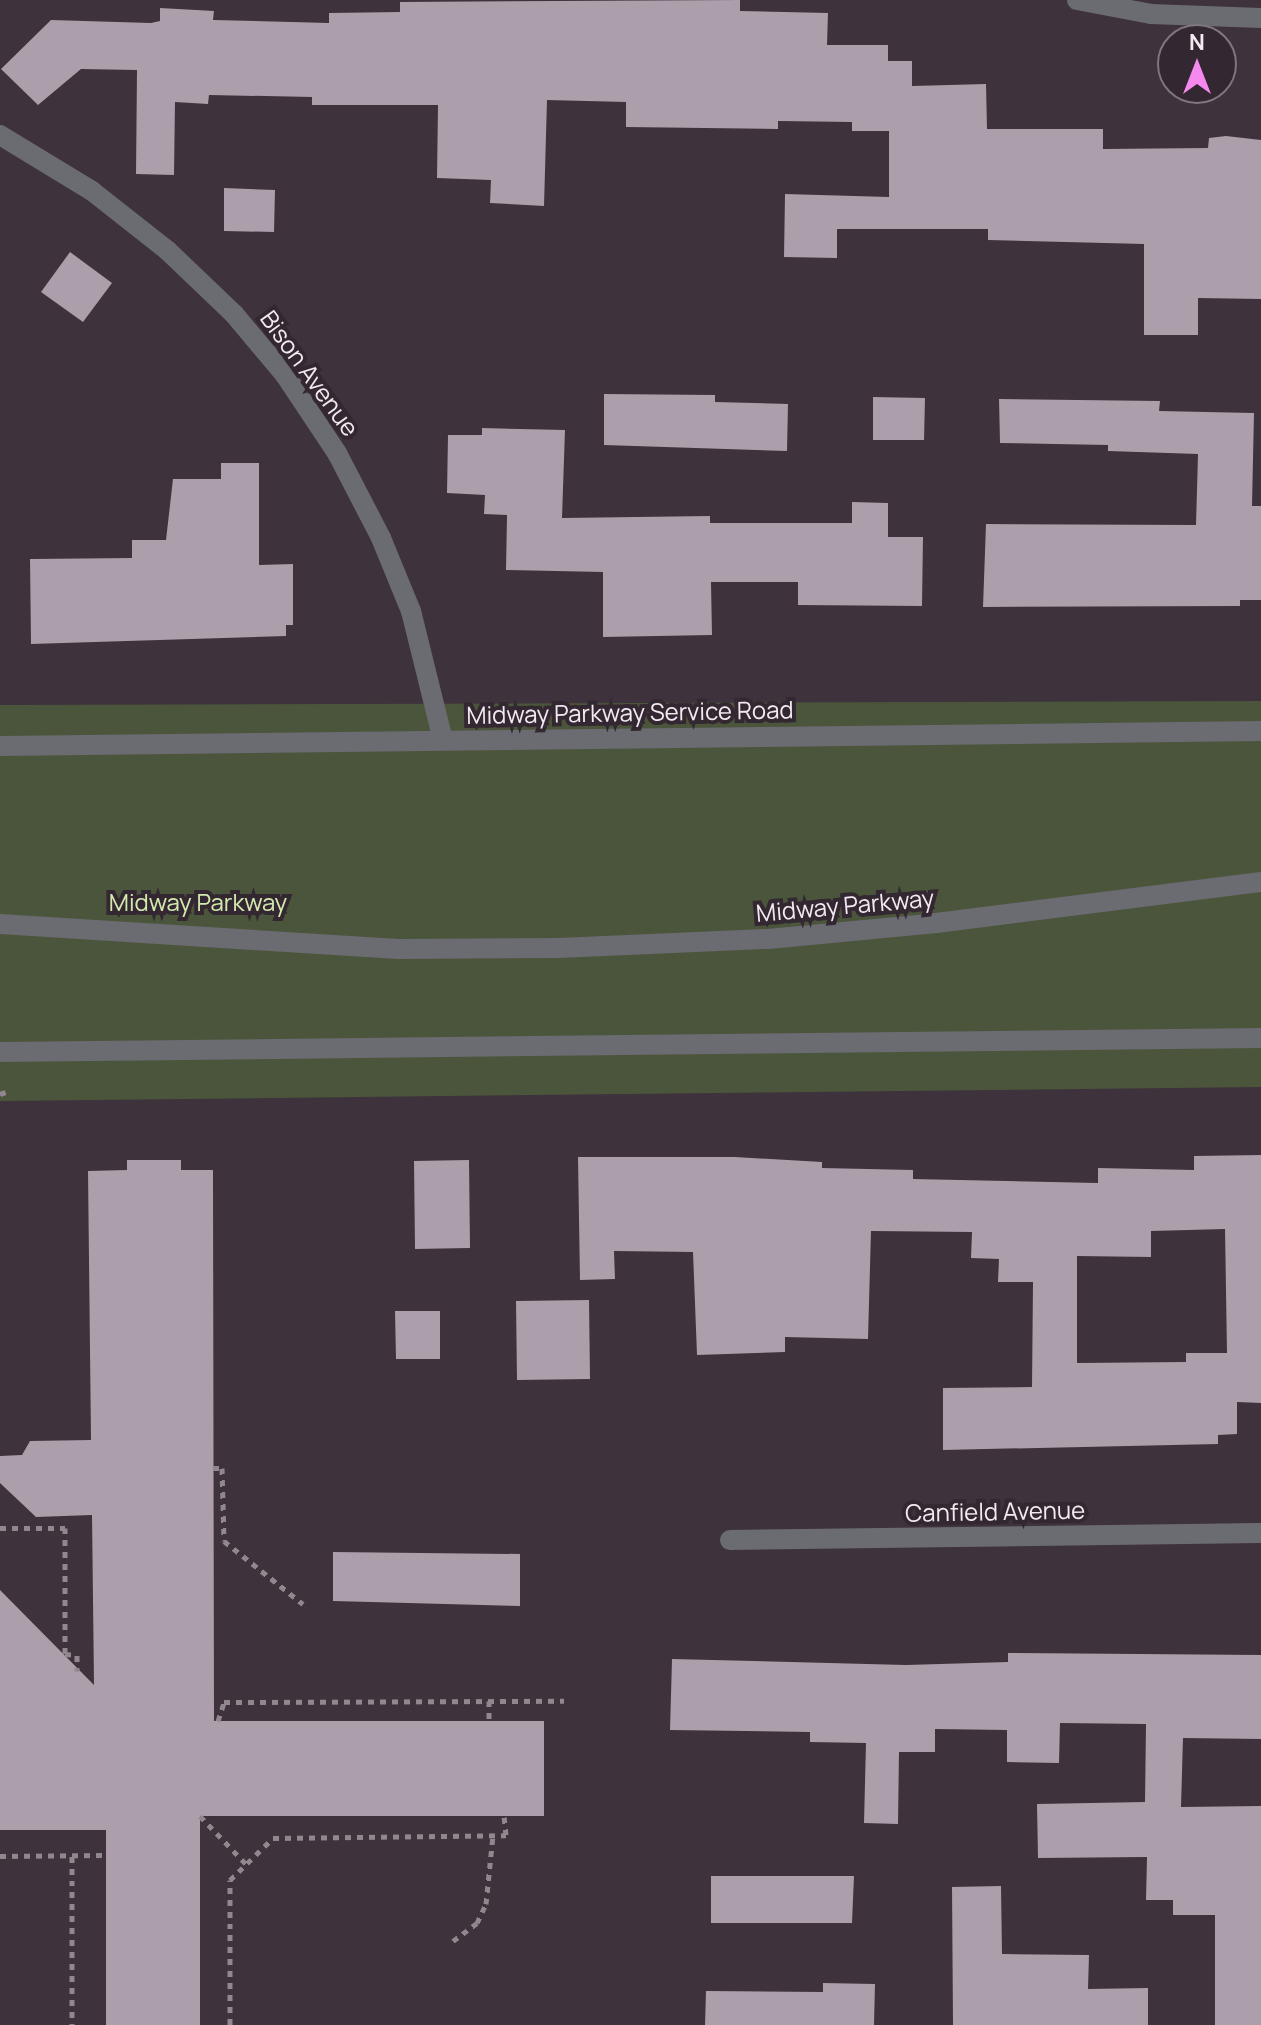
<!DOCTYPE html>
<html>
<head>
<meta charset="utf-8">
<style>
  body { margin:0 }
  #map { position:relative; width:1261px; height:2025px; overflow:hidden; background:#3e323c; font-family:Manrope,sans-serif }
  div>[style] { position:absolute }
  .green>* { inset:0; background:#4b553b }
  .building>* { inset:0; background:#ac9eaa }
  .path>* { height:5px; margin-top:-2.5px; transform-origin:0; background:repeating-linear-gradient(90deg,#91878f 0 6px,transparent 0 12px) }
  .minor>* { height:20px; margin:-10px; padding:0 10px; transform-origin:10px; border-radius:10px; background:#6b6b72 }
  .tertiary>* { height:20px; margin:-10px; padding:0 10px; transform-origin:10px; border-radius:10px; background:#6b6b72 }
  span { translate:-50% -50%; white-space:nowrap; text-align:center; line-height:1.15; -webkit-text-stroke:8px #332832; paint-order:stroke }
  .street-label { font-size:24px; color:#f2eaf1 }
  .park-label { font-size:24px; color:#d3eaae }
  .north { position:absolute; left:1157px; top:24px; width:80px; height:80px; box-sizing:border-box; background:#332832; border:2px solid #7f767e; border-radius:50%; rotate:0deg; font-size:22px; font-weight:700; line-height:32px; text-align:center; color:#f2eaf1 }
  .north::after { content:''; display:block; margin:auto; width:28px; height:36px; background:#f589ef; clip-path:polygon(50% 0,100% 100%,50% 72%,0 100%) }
</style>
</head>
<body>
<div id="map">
  <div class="green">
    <div style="clip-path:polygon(1261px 701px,1261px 1087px,0 1101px,0 705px)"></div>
  </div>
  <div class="building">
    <div style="clip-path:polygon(740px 0,740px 11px,828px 13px,827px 45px,888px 45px,888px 61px,912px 61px,912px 86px,986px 84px,987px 129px,1103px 129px,1103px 149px,1208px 148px,1209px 138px,1226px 136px,1261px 140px,1261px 299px,1198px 298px,1198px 335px,1144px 335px,1144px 244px,988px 240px,988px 229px,837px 229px,837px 258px,784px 257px,785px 194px,889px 197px,889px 131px,852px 131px,852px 122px,778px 121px,778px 129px,626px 127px,626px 102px,547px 100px,544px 206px,490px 203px,491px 180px,437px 178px,438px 105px,312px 105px,312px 97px,209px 95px,208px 104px,175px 102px,174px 175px,136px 174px,137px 70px,81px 69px,38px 105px,1px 69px,51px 20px,151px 23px,160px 21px,160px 8px,214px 11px,213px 20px,329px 23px,329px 13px,400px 12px,400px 2px)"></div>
    <div style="clip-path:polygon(224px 188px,275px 190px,274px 232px,224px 231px)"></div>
    <div style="clip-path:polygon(70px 252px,112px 283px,83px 322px,41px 292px)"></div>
    <div style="clip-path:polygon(604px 394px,715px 395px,715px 402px,788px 404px,787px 451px,604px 445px)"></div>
    <div style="clip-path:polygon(873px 397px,925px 398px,924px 440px,873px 440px)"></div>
    <div style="clip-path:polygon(999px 399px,1160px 401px,1159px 411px,1254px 413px,1252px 506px,1261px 506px,1261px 600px,1240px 600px,1240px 606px,983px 607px,986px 524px,1196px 525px,1198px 454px,1108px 451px,1108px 445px,1000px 443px)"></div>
    <div style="clip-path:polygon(482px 428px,565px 430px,562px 518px,710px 516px,710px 523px,852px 523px,852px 502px,888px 503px,888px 537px,923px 537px,922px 606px,798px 605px,798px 582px,711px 582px,712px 635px,603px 637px,603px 572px,506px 570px,507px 515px,484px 514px,485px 495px,447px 493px,448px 435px,482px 435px)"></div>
    <div style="clip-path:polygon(221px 463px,259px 463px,259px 565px,293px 564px,293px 625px,286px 625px,286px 636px,31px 644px,30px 559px,132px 558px,132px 540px,166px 540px,173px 479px,221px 479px)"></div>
    <div style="clip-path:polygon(evenodd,1261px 1155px,1261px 1403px,1237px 1402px,1237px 1434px,1218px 1435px,1218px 1444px,943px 1450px,943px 1388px,1032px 1387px,1033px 1282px,998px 1282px,999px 1259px,971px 1258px,972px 1232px,871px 1231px,868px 1339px,785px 1337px,785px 1352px,697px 1355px,693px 1252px,614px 1251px,615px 1279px,580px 1280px,578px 1157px,735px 1157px,822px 1162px,822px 1168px,913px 1170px,913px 1179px,1098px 1183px,1098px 1168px,1194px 1170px,1194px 1156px,1261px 1155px,1225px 1229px,1227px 1353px,1186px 1353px,1186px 1362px,1077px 1363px,1077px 1256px,1151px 1257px,1151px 1231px,1225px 1229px)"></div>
    <div style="clip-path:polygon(127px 1160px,181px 1160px,181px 1170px,213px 1170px,214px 1721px,544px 1721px,544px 1816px,200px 1816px,200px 2025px,106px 2025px,106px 1830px,0 1830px,0 1590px,94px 1685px,92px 1515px,36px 1517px,0 1483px,0 1456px,22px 1455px,30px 1441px,91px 1440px,88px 1171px,127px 1170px)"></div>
    <div style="clip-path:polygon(469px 1160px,470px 1248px,415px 1249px,414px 1161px)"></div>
    <div style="clip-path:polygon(589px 1300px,590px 1379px,517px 1380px,516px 1301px)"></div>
    <div style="clip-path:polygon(395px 1311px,440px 1311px,440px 1359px,396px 1359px)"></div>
    <div style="clip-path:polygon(333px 1552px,520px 1554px,520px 1606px,333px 1601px)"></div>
    <div style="clip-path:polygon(1008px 1653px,1261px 1655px,1261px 1739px,1183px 1738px,1181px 1807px,1261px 1806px,1261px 2025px,1215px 2025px,1215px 1915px,1173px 1915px,1173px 1900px,1146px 1900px,1147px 1857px,1038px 1858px,1037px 1804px,1145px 1802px,1146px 1724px,1060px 1723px,1059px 1763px,1007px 1762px,1007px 1730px,935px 1729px,935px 1752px,899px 1752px,898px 1824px,864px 1823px,866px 1743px,810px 1742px,810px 1732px,670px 1730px,672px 1659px,906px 1665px,1008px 1662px)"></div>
    <div style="clip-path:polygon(711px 1876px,854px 1876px,852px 1923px,711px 1923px)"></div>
    <div style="clip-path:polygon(1001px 1886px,1002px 1954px,1089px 1955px,1088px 1989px,1148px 1988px,1148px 2025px,953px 2025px,952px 1887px)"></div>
    <div style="clip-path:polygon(823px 1983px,875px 1984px,874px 2025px,705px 2025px,706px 1991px,823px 1992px)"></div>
  </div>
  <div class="path">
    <div style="left:0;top:1094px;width:6px;rotate:-18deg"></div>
    <div style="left:213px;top:1468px;width:9px"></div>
    <div style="left:222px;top:1468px;width:73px;rotate:88.4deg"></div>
    <div style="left:224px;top:1541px;width:101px;rotate:38.6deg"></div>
    <div style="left:0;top:1528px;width:65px"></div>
    <div style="left:65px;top:1528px;width:126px;rotate:90deg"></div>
    <div style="left:65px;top:1654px;width:12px;rotate:5deg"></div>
    <div style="left:77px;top:1655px;width:16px;rotate:90deg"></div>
    <div style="left:489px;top:1701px;width:20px;rotate:90deg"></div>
    <div style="left:218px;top:1721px;width:20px;rotate:-72deg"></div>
    <div style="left:224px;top:1702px;width:340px;rotate:-0.2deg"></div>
    <div style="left:200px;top:1816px;width:66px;rotate:46.2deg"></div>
    <div style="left:0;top:1856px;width:106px;rotate:-0.5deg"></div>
    <div style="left:72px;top:1856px;width:169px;rotate:90deg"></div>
    <div style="left:453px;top:1941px;width:30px;rotate:-37deg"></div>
    <div style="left:477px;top:1923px;width:21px;rotate:-65deg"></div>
    <div style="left:486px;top:1904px;width:69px;rotate:-84.2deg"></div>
    <div style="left:230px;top:2025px;width:145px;rotate:-90deg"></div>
    <div style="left:230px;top:1880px;width:60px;rotate:-44.3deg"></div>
    <div style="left:273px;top:1838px;width:233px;rotate:-0.7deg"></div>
    <div style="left:506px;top:1835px;width:18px;rotate:-96deg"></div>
  </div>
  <div class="minor">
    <div style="left:1077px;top:0;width:75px;rotate:10.7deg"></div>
    <div style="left:1151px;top:14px;width:110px;rotate:2.1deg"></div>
    <div style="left:0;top:135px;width:108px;rotate:31.3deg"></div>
    <div style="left:92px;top:191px;width:95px;rotate:38.2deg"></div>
    <div style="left:167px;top:250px;width:93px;rotate:43.7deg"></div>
    <div style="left:234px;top:314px;width:80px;rotate:50.1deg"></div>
    <div style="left:285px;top:375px;width:94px;rotate:56.3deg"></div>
    <div style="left:337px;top:453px;width:96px;rotate:62.6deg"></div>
    <div style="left:381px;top:538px;width:79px;rotate:67.7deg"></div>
    <div style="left:411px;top:611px;width:133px;rotate:76.1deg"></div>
    <div style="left:0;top:746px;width:1261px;rotate:-0.68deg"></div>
    <div style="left:0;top:1052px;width:1261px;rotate:-0.64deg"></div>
    <div style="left:730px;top:1540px;width:531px;rotate:-0.76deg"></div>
  </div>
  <div class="tertiary">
    <div style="left:0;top:924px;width:399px;rotate:3.6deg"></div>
    <div style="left:398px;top:949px;width:161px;rotate:-0.4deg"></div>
    <div style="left:559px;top:948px;width:209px;rotate:-2.5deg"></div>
    <div style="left:768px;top:939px;width:169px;rotate:-5.4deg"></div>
    <div style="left:936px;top:923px;width:328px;rotate:-7.2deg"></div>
  </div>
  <div class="street-label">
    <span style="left:310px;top:373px;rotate:54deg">Bison Avenue</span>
    <span style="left:630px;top:712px;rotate:-1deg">Midway Parkway Service Road</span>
    <span style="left:845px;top:905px;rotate:-5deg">Midway Parkway</span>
    <span style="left:995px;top:1511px;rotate:-1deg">Canfield Avenue</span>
  </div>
  <div class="park-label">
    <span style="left:198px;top:902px">Midway Parkway</span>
  </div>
  <div class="north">N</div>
</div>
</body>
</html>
